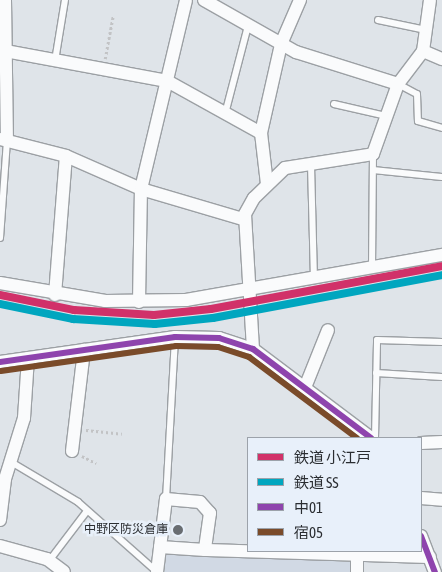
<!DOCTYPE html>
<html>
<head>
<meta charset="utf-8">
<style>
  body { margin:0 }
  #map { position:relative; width:442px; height:572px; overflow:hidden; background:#dfe4e9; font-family:"Asap Condensed","Noto Sans JP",sans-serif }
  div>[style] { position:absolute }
  .built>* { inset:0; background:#d1d9e4 }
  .path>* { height:2.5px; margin-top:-1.25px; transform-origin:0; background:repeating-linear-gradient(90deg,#c2c3c5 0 2.5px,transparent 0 5px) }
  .roads { filter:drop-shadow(1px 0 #9ca0a4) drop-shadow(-1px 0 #9ca0a4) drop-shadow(0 1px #9ca0a4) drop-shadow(0 -1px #9ca0a4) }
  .service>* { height:6px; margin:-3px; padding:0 3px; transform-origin:3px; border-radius:3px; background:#fafbfc }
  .minor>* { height:12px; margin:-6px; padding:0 6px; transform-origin:6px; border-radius:6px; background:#fafbfc }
  .bus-1>* { height:6px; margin:-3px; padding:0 3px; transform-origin:3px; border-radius:3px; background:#8e44ad }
  .bus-2>* { height:6px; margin:-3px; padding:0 3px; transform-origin:3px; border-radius:3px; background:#7a4b2a }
  .rail-1>* { height:8px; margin:-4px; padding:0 4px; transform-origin:4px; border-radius:4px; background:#d13169 }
  .rail-2>* { height:8px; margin:-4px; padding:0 4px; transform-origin:4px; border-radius:4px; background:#00a6bf }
  .dots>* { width:14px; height:14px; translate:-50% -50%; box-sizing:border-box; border:2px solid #e8f0fa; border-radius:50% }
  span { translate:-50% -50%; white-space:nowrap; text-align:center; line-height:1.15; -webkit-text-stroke:5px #e8f0fa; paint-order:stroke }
  .poi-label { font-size:12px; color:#2a2d31 }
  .right { translate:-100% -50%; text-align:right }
  .legend { position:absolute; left:247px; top:437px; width:175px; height:115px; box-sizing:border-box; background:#e8f0fa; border:1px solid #9ca2aa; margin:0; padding:6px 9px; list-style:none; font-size:15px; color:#2a2d31 }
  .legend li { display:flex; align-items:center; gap:10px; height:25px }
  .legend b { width:25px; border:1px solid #9ca2aa }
</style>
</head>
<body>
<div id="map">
  <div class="built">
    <div style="clip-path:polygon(167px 551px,352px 562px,353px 572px,164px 572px)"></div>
  </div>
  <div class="path">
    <div style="left:105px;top:59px;width:44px;rotate:-79.5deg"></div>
    <div style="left:86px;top:430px;width:36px;rotate:6deg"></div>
    <div style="left:82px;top:456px;width:16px;rotate:27deg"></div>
  </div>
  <div class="roads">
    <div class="service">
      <div style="left:378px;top:20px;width:49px;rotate:11.8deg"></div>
      <div style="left:55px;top:61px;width:62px;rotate:-80.7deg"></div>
      <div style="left:398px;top:84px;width:21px;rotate:28deg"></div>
      <div style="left:417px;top:94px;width:27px;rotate:88deg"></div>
      <div style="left:418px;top:121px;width:25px;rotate:16deg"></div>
      <div style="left:334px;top:104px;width:53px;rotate:13deg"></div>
      <div style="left:225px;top:114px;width:91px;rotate:-75.4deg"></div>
      <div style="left:311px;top:165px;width:113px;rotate:88.5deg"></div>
      <div style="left:373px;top:170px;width:69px;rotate:5.8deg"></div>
      <div style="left:0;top:238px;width:98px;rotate:-85.9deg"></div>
      <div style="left:372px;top:268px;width:114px;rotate:-89.5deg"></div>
      <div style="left:376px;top:373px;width:66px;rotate:3.5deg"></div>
      <div style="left:375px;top:438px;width:98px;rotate:-88.8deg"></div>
      <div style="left:377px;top:340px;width:65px;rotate:1.8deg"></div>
      <div style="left:11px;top:462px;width:78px;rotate:30.8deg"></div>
      <div style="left:78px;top:502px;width:106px;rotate:41.5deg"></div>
      <div style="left:166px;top:499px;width:162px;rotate:-86.8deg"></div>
      <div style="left:49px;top:561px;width:63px;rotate:-52.8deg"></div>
    </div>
    <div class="minor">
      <div style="left:5px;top:0;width:140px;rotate:89.2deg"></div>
      <div style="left:204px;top:0;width:106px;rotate:29.5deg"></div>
      <div style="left:296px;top:52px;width:107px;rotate:17.4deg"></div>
      <div style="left:0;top:50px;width:170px;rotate:10.5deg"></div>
      <div style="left:167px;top:81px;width:107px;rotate:29deg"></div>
      <div style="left:423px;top:51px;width:21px;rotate:23deg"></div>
      <div style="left:0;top:139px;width:68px;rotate:14.4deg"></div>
      <div style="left:66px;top:156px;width:82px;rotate:23.7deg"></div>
      <div style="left:141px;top:189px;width:106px;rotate:16.4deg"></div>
      <div style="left:267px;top:184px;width:51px;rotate:-96.7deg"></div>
      <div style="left:261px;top:133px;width:91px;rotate:-77.3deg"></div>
      <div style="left:281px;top:44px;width:48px;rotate:-66.6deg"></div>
      <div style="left:0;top:283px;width:107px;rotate:9.7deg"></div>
      <div style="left:105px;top:301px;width:81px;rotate:-0.7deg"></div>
      <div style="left:186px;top:300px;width:260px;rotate:-10deg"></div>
      <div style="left:55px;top:295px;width:139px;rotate:-85.5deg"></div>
      <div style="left:139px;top:302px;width:113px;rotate:-89deg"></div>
      <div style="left:141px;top:189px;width:194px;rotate:-76.6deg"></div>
      <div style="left:253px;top:349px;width:135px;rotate:-93.4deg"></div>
      <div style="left:245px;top:214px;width:18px;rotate:-61deg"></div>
      <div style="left:254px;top:198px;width:43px;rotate:-44.1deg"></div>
      <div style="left:285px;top:168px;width:89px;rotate:-9deg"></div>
      <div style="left:373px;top:154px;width:74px;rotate:-70.3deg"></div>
      <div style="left:398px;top:84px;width:41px;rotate:-52.9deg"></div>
      <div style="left:423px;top:51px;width:51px;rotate:-82.2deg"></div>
      <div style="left:0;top:362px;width:177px;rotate:-8.1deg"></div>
      <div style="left:175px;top:337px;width:44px;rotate:1.3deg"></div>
      <div style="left:219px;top:338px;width:36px;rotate:18deg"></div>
      <div style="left:253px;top:349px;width:148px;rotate:37deg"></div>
      <div style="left:306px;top:385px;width:59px;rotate:-68.2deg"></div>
      <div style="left:421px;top:443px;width:21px;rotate:-3deg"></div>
      <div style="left:72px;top:451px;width:102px;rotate:-83.2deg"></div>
      <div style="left:421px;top:498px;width:21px;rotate:5deg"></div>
      <div style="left:0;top:520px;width:41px;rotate:-83deg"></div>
      <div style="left:5px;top:479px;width:64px;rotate:-72.7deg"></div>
      <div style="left:24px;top:418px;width:60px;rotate:-86.2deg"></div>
      <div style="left:421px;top:536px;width:39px;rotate:69deg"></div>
      <div style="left:0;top:546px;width:49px;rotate:15.5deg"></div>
      <div style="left:47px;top:559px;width:21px;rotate:37deg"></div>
      <div style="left:160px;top:547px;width:45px;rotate:3.8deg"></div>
      <div style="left:357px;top:557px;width:15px;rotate:90deg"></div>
      <div style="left:157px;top:572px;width:74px;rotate:-83deg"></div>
      <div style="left:166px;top:499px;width:34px;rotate:5deg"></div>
      <div style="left:200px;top:502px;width:15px;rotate:48deg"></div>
      <div style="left:210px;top:513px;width:37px;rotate:98deg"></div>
      <div style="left:205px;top:550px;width:225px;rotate:1.8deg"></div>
    </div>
  </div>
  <div class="bus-1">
    <div style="left:0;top:362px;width:177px;rotate:-8.1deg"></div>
    <div style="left:175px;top:337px;width:44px;rotate:1.3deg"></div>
    <div style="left:219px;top:338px;width:36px;rotate:18deg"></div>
    <div style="left:253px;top:349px;width:148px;rotate:37deg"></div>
    <div style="left:421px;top:536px;width:39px;rotate:69deg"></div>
  </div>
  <div class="bus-2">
    <div style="left:1px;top:371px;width:177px;rotate:-8.1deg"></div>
    <div style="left:176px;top:346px;width:42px;rotate:1.4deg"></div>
    <div style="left:218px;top:347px;width:33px;rotate:18deg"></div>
    <div style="left:249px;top:357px;width:135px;rotate:36.9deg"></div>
  </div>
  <div class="rail-1">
    <div style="left:0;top:295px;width:76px;rotate:11.5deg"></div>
    <div style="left:74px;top:310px;width:80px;rotate:3.6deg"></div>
    <div style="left:154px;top:315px;width:57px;rotate:-6deg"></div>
    <div style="left:211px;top:309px;width:235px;rotate:-10.5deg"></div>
  </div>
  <div class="rail-2">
    <div style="left:0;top:304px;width:75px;rotate:11.6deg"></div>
    <div style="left:73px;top:319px;width:82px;rotate:3.5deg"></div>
    <div style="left:155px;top:324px;width:58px;rotate:-5.9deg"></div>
    <div style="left:213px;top:318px;width:233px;rotate:-10.6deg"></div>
  </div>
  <div class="dots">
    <div style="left:178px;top:530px;background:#696d71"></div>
  </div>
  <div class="poi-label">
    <span class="right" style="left:168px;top:530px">中野区防災倉庫</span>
  </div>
  <ul class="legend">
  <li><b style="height:6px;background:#d13169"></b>鉄道 小江戸</li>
  <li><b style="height:6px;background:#00a6bf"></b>鉄道 SS</li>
  <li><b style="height:6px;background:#8e44ad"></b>中01</li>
  <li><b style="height:6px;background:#7a4b2a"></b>宿05</li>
  </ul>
</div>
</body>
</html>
